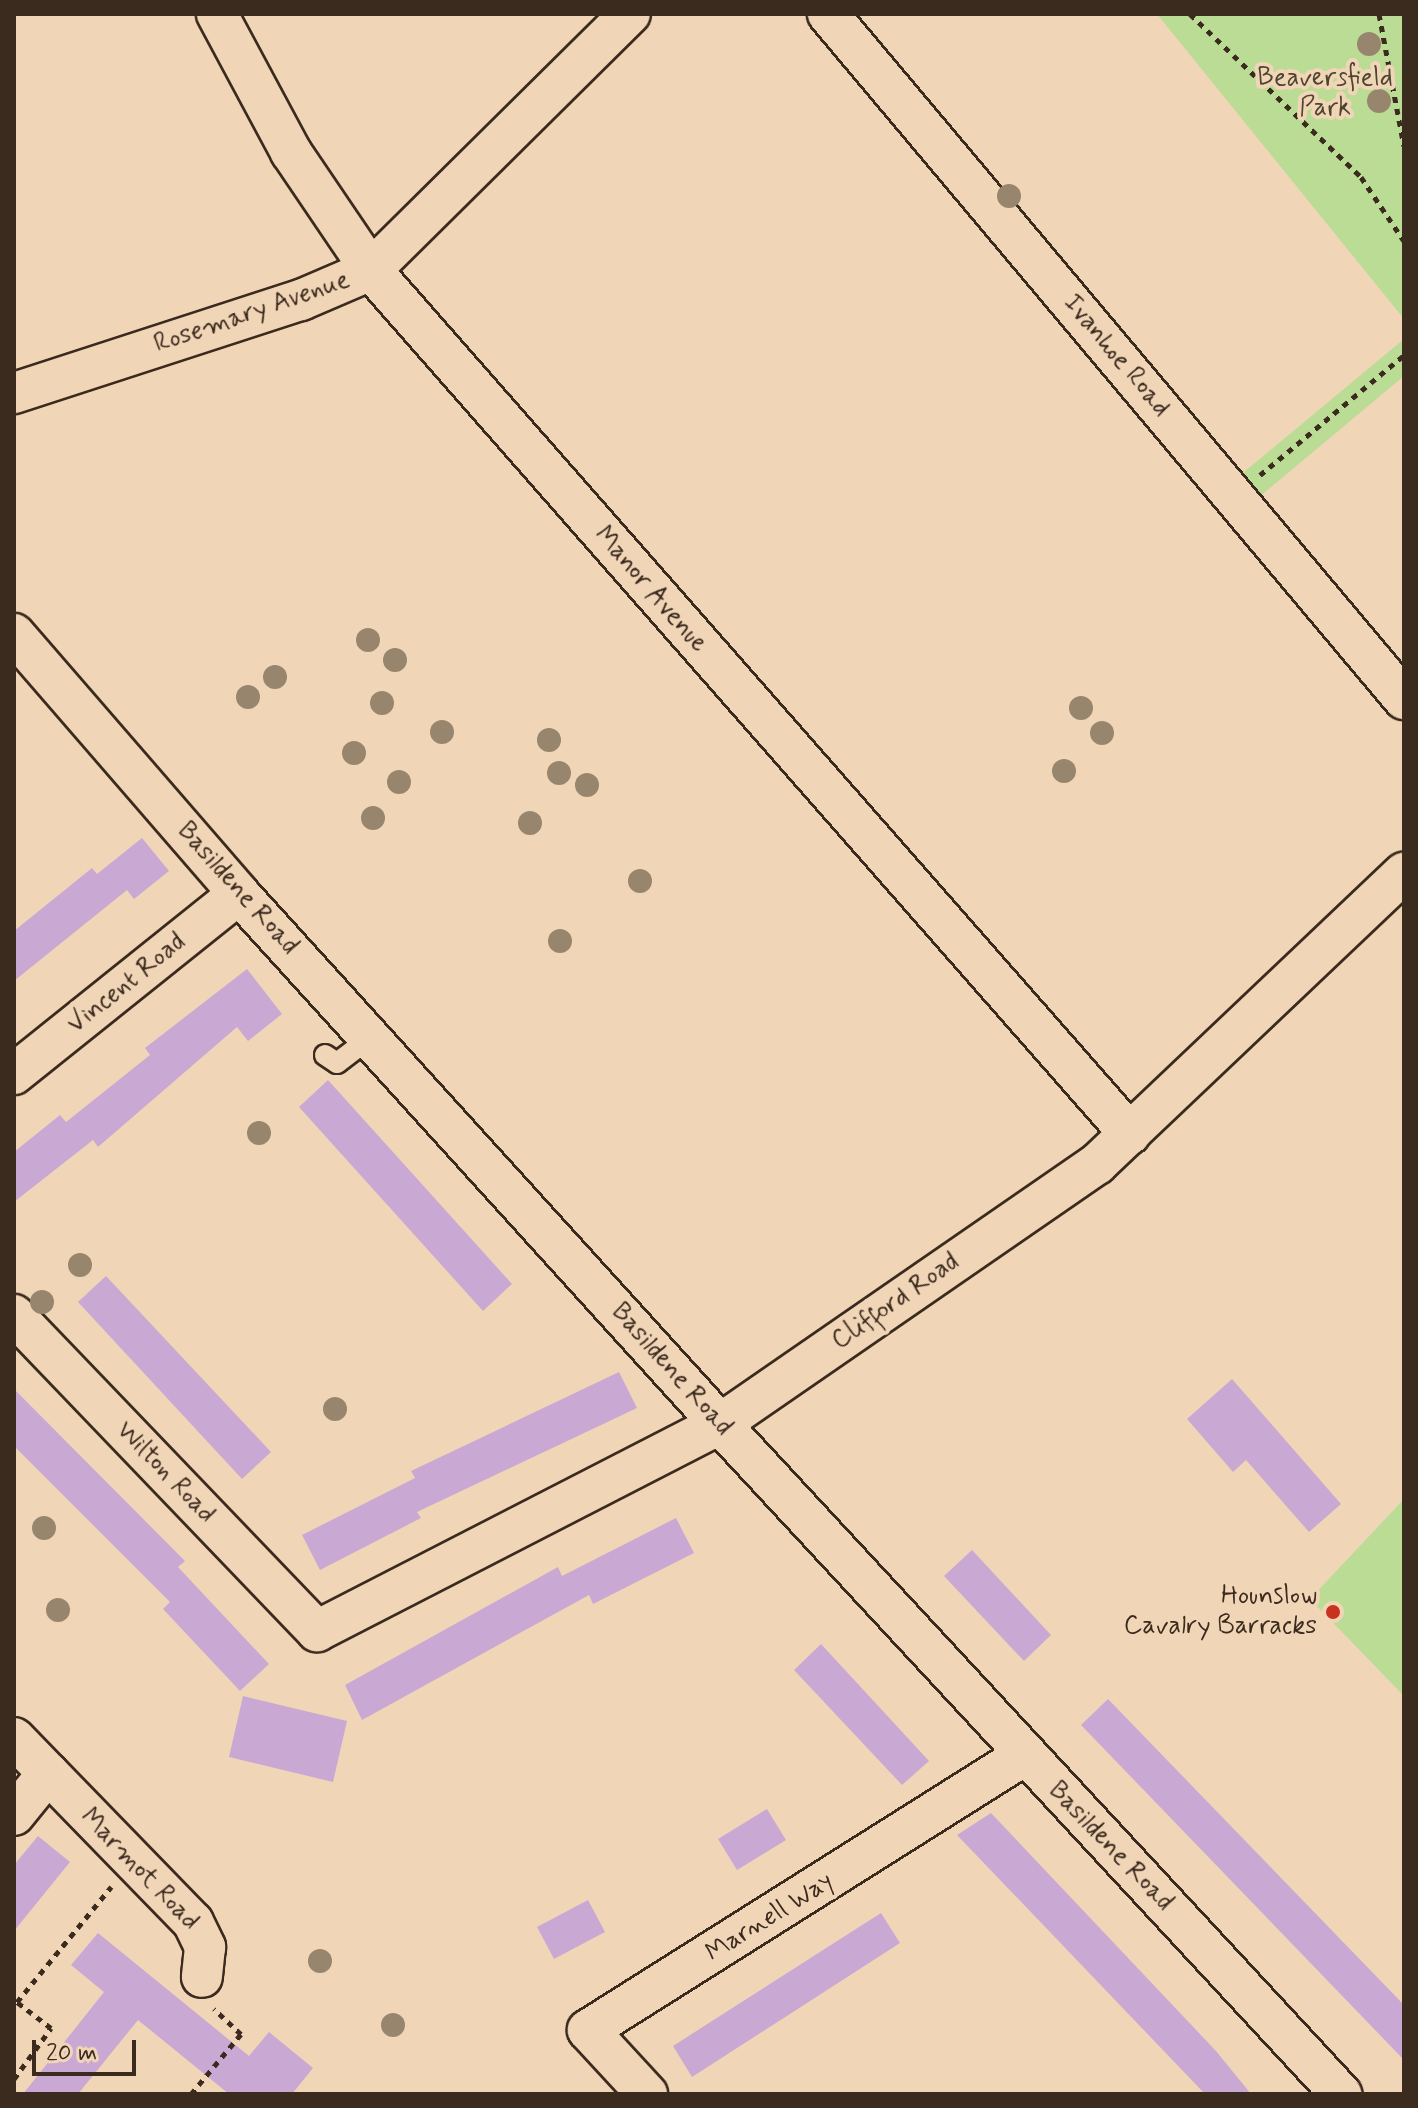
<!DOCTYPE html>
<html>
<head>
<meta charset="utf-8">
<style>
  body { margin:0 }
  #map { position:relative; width:1418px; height:2108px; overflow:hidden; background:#f0d5b7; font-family:Mynerve,sans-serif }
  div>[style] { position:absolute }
  .green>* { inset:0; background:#bbdc95 }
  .building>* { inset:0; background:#c9a9d4 }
  .path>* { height:5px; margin-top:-2.5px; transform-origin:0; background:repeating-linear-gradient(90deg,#3b2a1e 0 6px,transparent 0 12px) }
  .roads { filter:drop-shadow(2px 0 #3b2a1e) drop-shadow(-2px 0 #3b2a1e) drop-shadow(0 2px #3b2a1e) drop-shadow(0 -2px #3b2a1e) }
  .service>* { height:20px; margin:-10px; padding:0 10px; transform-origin:10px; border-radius:10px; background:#f0d5b7 }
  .minor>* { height:40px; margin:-20px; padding:0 20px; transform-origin:20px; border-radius:20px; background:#f0d5b7 }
  .trees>* { width:24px; height:24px; margin:-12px; border-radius:50%; background:#97866d }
  .dots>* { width:22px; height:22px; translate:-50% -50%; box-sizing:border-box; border:4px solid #f0d5b7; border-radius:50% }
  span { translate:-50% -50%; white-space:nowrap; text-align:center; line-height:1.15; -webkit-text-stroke:8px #f0d5b7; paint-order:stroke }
  .park-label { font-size:26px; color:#4e4530 }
  .street-label { font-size:26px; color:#3b2a1e }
  .poi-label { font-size:26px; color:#3b2a1e }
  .right { translate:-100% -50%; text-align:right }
  .frame { position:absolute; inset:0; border:16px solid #3b2a1e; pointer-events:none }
  .scale { position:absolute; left:32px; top:2040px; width:104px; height:36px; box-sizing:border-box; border:4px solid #3b2a1e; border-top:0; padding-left:10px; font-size:24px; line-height:28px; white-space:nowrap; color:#3b2a1e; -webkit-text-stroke:6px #f0d5b7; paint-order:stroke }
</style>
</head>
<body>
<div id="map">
  <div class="green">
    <div style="clip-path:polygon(1157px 14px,1404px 14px,1404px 319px)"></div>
    <div style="clip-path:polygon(1404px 339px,1404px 376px,1258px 498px,1238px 477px)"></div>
    <div style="clip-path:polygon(1404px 1499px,1404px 1696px,1310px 1599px)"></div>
  </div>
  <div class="building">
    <div style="clip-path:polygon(142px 838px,169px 871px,134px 899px,127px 890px,14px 981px,14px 931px,92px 868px,97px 874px)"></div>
    <div style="clip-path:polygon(247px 969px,282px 1014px,248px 1041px,237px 1027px,98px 1147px,93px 1140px,14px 1202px,14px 1152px,60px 1115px,66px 1122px,150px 1055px,145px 1048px)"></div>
    <div style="clip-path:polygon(328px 1080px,512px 1284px,483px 1311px,299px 1107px)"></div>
    <div style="clip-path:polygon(106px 1276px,271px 1452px,242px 1479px,78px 1302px)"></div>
    <div style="clip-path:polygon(619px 1372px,637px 1408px,417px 1512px,421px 1518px,320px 1570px,302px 1535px,415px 1478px,411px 1471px)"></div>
    <div style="clip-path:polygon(1232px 1379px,1341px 1504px,1309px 1532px,1246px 1460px,1233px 1472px,1187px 1419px)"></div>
    <div style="clip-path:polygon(14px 1389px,185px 1561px,178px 1567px,269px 1664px,240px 1691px,163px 1609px,170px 1602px,14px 1446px)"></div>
    <div style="clip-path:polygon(676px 1518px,694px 1553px,593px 1604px,589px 1595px,362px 1720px,345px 1685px,558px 1567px,562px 1576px)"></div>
    <div style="clip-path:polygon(972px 1550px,1051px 1635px,1024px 1661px,944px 1576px)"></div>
    <div style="clip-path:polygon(821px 1644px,929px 1761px,902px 1785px,794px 1670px)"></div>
    <div style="clip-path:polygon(243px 1696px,347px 1721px,333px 1782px,229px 1757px)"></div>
    <div style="clip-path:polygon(1108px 1699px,1404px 2005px,1404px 2060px,1081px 1725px)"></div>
    <div style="clip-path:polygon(767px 1809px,786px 1840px,737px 1870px,718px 1839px)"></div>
    <div style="clip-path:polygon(991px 1813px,1216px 2051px,1251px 2094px,1205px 2094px,957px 1835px)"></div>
    <div style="clip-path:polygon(38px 1836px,70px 1862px,14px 1931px,14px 1865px)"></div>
    <div style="clip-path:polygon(588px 1900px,605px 1932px,554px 1959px,537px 1927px)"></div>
    <div style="clip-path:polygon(881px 1913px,900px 1943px,692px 2077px,673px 2046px)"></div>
    <div style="clip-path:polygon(98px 1933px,249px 2056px,269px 2032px,313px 2068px,292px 2094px,229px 2094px,138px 2020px,78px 2094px,23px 2094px,104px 1992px,71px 1965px)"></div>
  </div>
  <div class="path">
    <div style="left:1190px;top:14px;width:236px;rotate:43.6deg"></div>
    <div style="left:1361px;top:177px;width:77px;rotate:56.1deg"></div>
    <div style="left:1379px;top:14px;width:134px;rotate:79.3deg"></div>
    <div style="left:1260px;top:475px;width:187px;rotate:-39.8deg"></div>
    <div style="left:14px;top:2079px;width:63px;rotate:-54deg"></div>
    <div style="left:51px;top:2028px;width:43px;rotate:-142.6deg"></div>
    <div style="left:17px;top:2002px;width:149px;rotate:-50.7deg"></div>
    <div style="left:191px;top:2094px;width:78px;rotate:-50.2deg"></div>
    <div style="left:241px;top:2034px;width:37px;rotate:-137deg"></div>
  </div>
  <div class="roads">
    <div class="service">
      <div style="left:325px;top:1055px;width:14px;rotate:34deg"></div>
      <div style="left:337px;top:1063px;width:43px;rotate:-37.4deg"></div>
    </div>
    <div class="minor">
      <div style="left:217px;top:14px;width:157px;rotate:61.8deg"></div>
      <div style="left:291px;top:152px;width:143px;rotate:55.9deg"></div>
      <div style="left:371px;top:270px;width:1150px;rotate:48.7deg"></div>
      <div style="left:828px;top:14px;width:895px;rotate:49.94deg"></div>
      <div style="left:14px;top:393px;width:302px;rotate:-18deg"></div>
      <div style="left:301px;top:300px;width:76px;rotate:-23.2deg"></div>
      <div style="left:371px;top:270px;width:364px;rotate:-44.7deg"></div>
      <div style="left:14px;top:634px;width:344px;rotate:49.1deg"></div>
      <div style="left:239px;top:894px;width:716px;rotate:47.77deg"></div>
      <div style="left:720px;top:1424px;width:914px;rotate:47.17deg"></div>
      <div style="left:14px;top:1074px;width:288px;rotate:-38.7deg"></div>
      <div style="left:14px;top:1315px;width:438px;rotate:46.2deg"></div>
      <div style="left:317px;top:1631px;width:453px;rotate:-27.2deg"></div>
      <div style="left:720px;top:1424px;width:458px;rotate:-34.6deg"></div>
      <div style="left:1097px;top:1164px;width:423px;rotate:-43.5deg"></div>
      <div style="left:14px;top:1738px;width:49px;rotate:45.8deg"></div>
      <div style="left:48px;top:1773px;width:54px;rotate:129deg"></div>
      <div style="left:48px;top:1773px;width:208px;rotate:45.8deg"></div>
      <div style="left:193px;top:1922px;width:28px;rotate:64deg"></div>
      <div style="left:205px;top:1947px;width:30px;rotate:96deg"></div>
      <div style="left:647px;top:2094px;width:87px;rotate:-132.7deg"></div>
      <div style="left:588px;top:2030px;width:514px;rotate:-32.21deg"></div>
    </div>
  </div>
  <div class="trees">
    <div style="left:1369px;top:44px"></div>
    <div style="left:1379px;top:101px"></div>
    <div style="left:1009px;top:196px"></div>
    <div style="left:368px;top:640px"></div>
    <div style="left:395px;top:660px"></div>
    <div style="left:275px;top:677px"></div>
    <div style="left:248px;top:697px"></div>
    <div style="left:382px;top:703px"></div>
    <div style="left:1081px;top:708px"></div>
    <div style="left:442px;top:732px"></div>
    <div style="left:1102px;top:733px"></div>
    <div style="left:549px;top:740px"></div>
    <div style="left:354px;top:753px"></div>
    <div style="left:1064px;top:771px"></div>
    <div style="left:559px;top:773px"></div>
    <div style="left:399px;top:782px"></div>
    <div style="left:587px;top:785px"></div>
    <div style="left:373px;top:818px"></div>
    <div style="left:530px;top:823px"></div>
    <div style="left:640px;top:881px"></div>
    <div style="left:560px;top:941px"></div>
    <div style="left:259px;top:1133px"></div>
    <div style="left:80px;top:1265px"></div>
    <div style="left:42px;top:1302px"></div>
    <div style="left:335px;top:1409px"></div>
    <div style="left:44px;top:1528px"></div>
    <div style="left:58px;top:1610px"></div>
    <div style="left:320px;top:1961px"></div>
    <div style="left:393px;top:2025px"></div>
  </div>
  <div class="dots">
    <div style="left:1333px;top:1612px;background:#c8321e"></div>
  </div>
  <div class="park-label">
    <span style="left:1325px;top:94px">Beaversfield<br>Park</span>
  </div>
  <div class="street-label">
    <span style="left:252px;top:313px;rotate:-19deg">Rosemary Avenue</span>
    <span style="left:1116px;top:356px;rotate:50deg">Ivanhoe Road</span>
    <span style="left:650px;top:590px;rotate:49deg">Manor Avenue</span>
    <span style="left:237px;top:889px;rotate:48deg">Basildene Road</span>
    <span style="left:127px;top:984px;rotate:-39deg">Vincent Road</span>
    <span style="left:896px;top:1302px;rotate:-35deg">Clifford Road</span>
    <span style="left:671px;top:1370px;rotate:48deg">Basildene Road</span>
    <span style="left:165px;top:1473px;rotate:46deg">Wilton Road</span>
    <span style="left:1110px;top:1847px;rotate:46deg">Basildene Road</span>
    <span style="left:139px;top:1870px;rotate:46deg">Marmot Road</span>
    <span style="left:770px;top:1918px;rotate:-32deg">Marnell Way</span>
  </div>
  <div class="poi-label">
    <span class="right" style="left:1317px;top:1612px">Hounslow<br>Cavalry Barracks</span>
  </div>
  <div class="frame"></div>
  <div class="scale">20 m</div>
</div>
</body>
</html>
